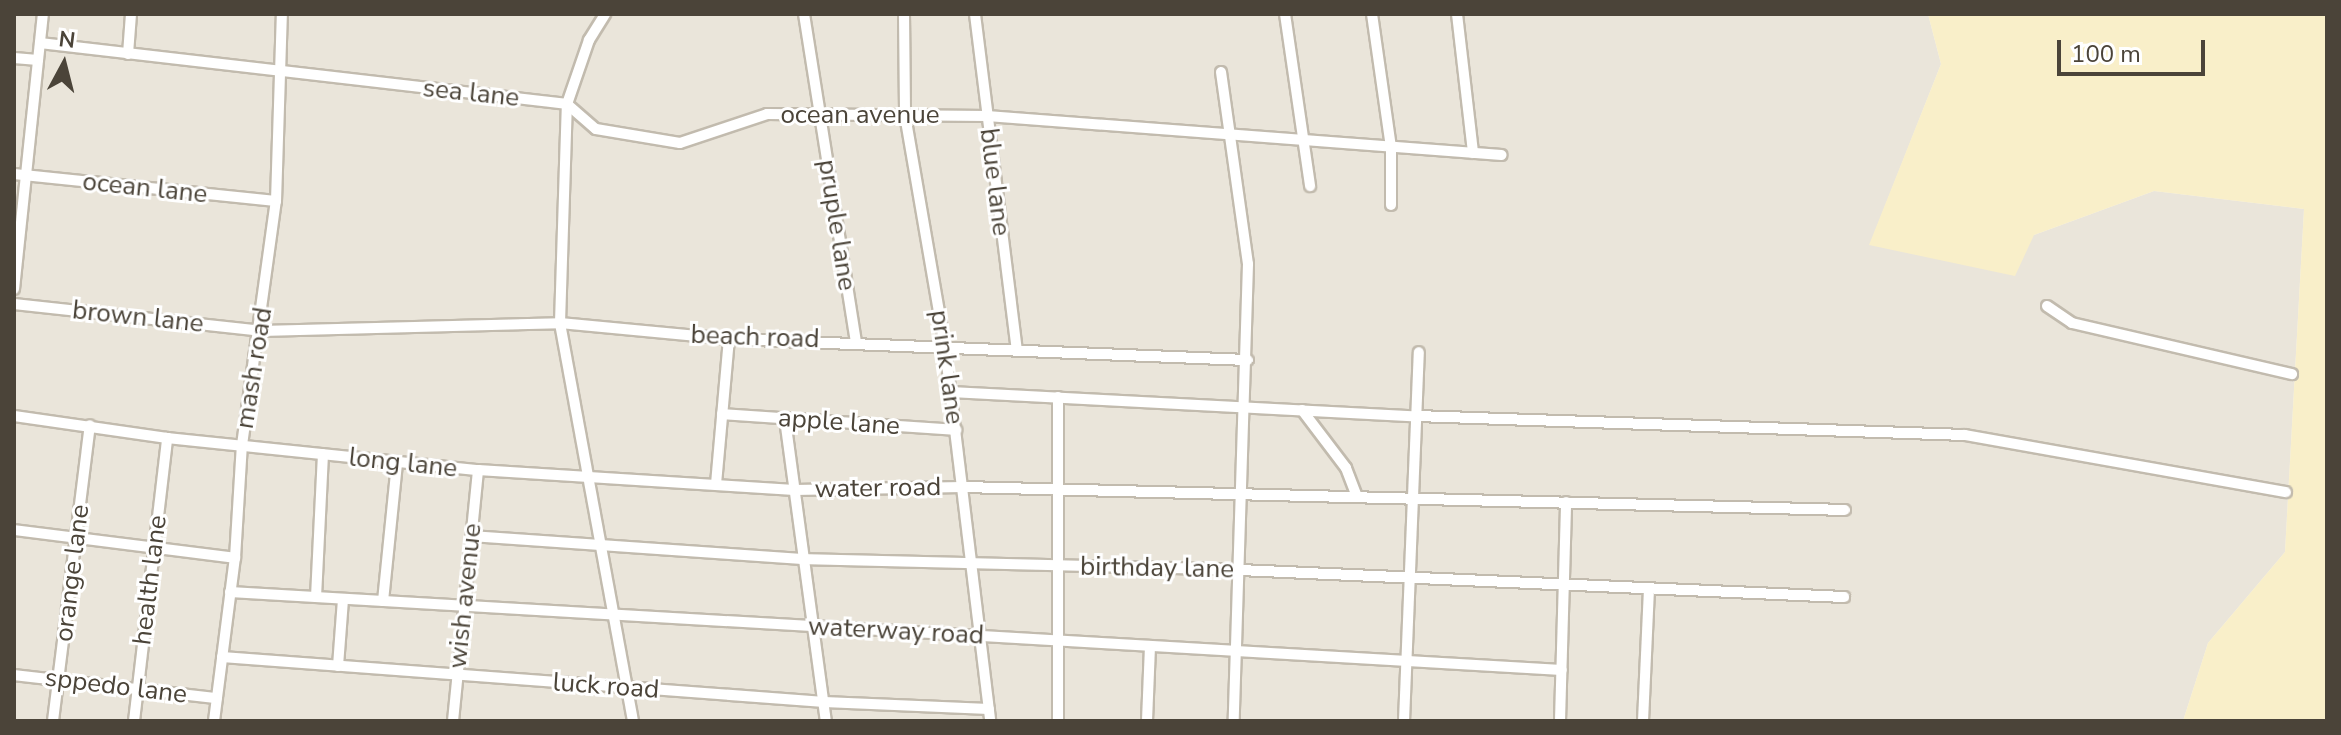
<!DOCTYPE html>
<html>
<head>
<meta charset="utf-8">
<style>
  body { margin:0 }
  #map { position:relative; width:2341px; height:735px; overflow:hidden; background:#f6f3ec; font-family:"Nunito Sans",sans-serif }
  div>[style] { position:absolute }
  .residential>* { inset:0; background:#eae5da }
  .sand>* { inset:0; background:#f9efc9 }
  .roads { filter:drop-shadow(2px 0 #c2bbae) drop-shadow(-2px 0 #c2bbae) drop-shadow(0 2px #c2bbae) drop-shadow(0 -2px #c2bbae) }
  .minor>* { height:10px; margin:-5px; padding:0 5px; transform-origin:5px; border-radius:5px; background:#fff }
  span { translate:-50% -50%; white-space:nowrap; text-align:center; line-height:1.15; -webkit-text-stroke:6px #fff; paint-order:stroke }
  .street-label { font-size:26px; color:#4b4439 }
  .frame { position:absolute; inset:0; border:16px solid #4b4439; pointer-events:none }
  .north { position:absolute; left:24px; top:24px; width:80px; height:80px; -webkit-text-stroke:6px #fff; paint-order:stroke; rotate:7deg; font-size:22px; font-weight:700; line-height:32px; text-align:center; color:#4b4439 }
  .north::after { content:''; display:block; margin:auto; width:28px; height:36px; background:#4b4439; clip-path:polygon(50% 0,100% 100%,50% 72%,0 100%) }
  .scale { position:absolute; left:2057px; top:40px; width:148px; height:36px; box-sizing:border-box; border:4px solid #4b4439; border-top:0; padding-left:10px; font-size:24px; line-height:28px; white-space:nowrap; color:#4b4439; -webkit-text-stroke:6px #fff; paint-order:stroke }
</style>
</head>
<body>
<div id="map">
  <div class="residential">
    <div style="clip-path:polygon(14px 14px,1928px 14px,1941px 64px,1870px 244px,2034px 235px,2154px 191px,2304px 209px,2285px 552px,2208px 643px,2183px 721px,14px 721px)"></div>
  </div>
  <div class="sand">
    <div style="clip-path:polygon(1928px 14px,2327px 14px,2327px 721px,2183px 721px,2208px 643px,2285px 552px,2304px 209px,2154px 191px,2034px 235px,2015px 276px,1869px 245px,1941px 64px)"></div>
  </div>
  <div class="roads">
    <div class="minor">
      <div style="left:804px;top:14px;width:331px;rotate:81deg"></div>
      <div style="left:904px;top:14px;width:101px;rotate:89.4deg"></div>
      <div style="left:905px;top:115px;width:235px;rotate:80.2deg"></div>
      <div style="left:945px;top:347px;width:377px;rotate:83.1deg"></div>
      <div style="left:975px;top:14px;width:338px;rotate:82.9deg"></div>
      <div style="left:1285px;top:14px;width:174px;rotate:81.7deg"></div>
      <div style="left:1372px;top:14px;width:134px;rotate:81.9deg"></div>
      <div style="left:1391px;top:147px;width:58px;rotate:90deg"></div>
      <div style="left:1457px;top:14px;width:140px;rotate:83.4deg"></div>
      <div style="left:40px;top:43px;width:531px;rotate:6.6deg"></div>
      <div style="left:567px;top:104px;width:68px;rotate:-71deg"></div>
      <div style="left:589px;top:40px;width:31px;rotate:-58deg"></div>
      <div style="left:128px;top:54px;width:40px;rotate:-85.7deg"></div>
      <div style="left:14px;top:58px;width:24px;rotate:5deg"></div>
      <div style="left:1221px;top:72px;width:194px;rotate:82deg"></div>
      <div style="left:1248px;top:264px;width:457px;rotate:91.8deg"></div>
      <div style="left:14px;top:174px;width:263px;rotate:5.9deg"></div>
      <div style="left:14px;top:289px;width:277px;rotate:-84deg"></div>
      <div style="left:14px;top:304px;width:248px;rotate:6.2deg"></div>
      <div style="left:261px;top:331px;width:299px;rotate:-1.5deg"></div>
      <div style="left:560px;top:323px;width:170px;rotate:5.4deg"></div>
      <div style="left:729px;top:339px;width:519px;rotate:2.32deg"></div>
      <div style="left:2047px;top:306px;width:30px;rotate:34deg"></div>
      <div style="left:2072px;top:323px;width:226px;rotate:13.1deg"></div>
      <div style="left:951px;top:392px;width:466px;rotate:3deg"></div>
      <div style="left:1416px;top:416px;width:549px;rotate:1.98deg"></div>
      <div style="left:1965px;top:435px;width:326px;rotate:10.1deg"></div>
      <div style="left:1058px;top:397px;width:324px;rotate:90deg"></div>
      <div style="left:1302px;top:410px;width:73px;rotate:52.8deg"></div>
      <div style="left:1346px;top:468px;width:31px;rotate:69deg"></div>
      <div style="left:722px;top:414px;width:235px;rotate:3.9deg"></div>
      <div style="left:14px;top:416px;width:155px;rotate:8.2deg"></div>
      <div style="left:167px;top:438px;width:313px;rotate:5.9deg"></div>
      <div style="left:478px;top:470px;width:317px;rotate:3.6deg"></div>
      <div style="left:794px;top:490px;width:169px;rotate:-1deg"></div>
      <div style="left:963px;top:487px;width:882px;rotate:1.49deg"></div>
      <div style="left:785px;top:419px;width:305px;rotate:82.3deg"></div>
      <div style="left:716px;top:484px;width:146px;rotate:-84.9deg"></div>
      <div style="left:14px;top:530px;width:223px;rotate:7.2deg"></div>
      <div style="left:472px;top:536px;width:333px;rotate:4deg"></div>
      <div style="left:804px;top:559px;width:436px;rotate:1.4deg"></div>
      <div style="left:1240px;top:570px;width:605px;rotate:2.56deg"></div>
      <div style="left:230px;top:592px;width:1334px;rotate:3.35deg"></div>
      <div style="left:316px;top:597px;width:143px;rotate:-87.2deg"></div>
      <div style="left:383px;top:601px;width:139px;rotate:-84.2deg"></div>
      <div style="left:222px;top:657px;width:604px;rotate:4.27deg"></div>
      <div style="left:824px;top:702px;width:165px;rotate:2.4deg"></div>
      <div style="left:338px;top:666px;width:67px;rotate:-85.7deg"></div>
      <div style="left:14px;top:675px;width:204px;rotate:6.5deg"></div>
      <div style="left:53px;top:721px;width:298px;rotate:-82.9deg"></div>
      <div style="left:134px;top:721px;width:285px;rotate:-83.3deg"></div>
      <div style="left:214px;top:721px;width:164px;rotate:-82.7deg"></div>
      <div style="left:235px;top:558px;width:113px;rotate:-86.5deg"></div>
      <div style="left:242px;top:445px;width:246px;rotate:-82.1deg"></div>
      <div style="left:276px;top:201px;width:187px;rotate:-88.2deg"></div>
      <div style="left:453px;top:721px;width:252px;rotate:-84.3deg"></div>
      <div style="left:633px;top:721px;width:405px;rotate:-100.4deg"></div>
      <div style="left:560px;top:323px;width:219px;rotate:-88.2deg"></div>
      <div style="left:567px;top:104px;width:38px;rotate:41deg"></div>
      <div style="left:596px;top:129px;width:85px;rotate:9.5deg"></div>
      <div style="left:680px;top:143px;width:92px;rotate:-18.4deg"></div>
      <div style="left:767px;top:114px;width:220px;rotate:0.5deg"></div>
      <div style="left:987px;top:116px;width:516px;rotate:4.33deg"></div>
      <div style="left:1147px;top:721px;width:75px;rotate:-87.7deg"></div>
      <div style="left:1404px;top:721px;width:369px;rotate:-87.7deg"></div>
      <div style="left:1560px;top:721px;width:219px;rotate:-88.4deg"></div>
      <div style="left:1643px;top:721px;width:133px;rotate:-87.4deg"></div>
    </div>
  </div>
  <div class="street-label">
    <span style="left:471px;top:93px;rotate:6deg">sea lane</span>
    <span style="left:860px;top:115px">ocean avenue</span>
    <span style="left:995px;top:182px;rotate:83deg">blue lane</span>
    <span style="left:145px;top:188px;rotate:6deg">ocean lane</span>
    <span style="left:837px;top:225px;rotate:81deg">pruple lane</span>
    <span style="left:138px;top:317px;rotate:6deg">brown lane</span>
    <span style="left:755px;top:337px;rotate:2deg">beach road</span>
    <span style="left:947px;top:367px;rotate:82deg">prink lane</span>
    <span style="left:254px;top:368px;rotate:-81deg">mash road</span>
    <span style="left:839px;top:422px;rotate:4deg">apple lane</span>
    <span style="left:403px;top:463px;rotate:6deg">long lane</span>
    <span style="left:878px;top:488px;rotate:-1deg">water road</span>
    <span style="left:1157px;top:568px;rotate:1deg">birthday lane</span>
    <span style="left:72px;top:573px;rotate:-83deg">orange lane</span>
    <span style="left:150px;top:580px;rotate:-83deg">health lane</span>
    <span style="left:465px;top:596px;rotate:-84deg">wish avenue</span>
    <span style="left:896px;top:631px;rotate:3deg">waterway road</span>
    <span style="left:116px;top:686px;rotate:7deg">sppedo lane</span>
    <span style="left:606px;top:686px;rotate:4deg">luck road</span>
  </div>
  <div class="frame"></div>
  <div class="north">N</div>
  <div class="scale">100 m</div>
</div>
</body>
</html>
